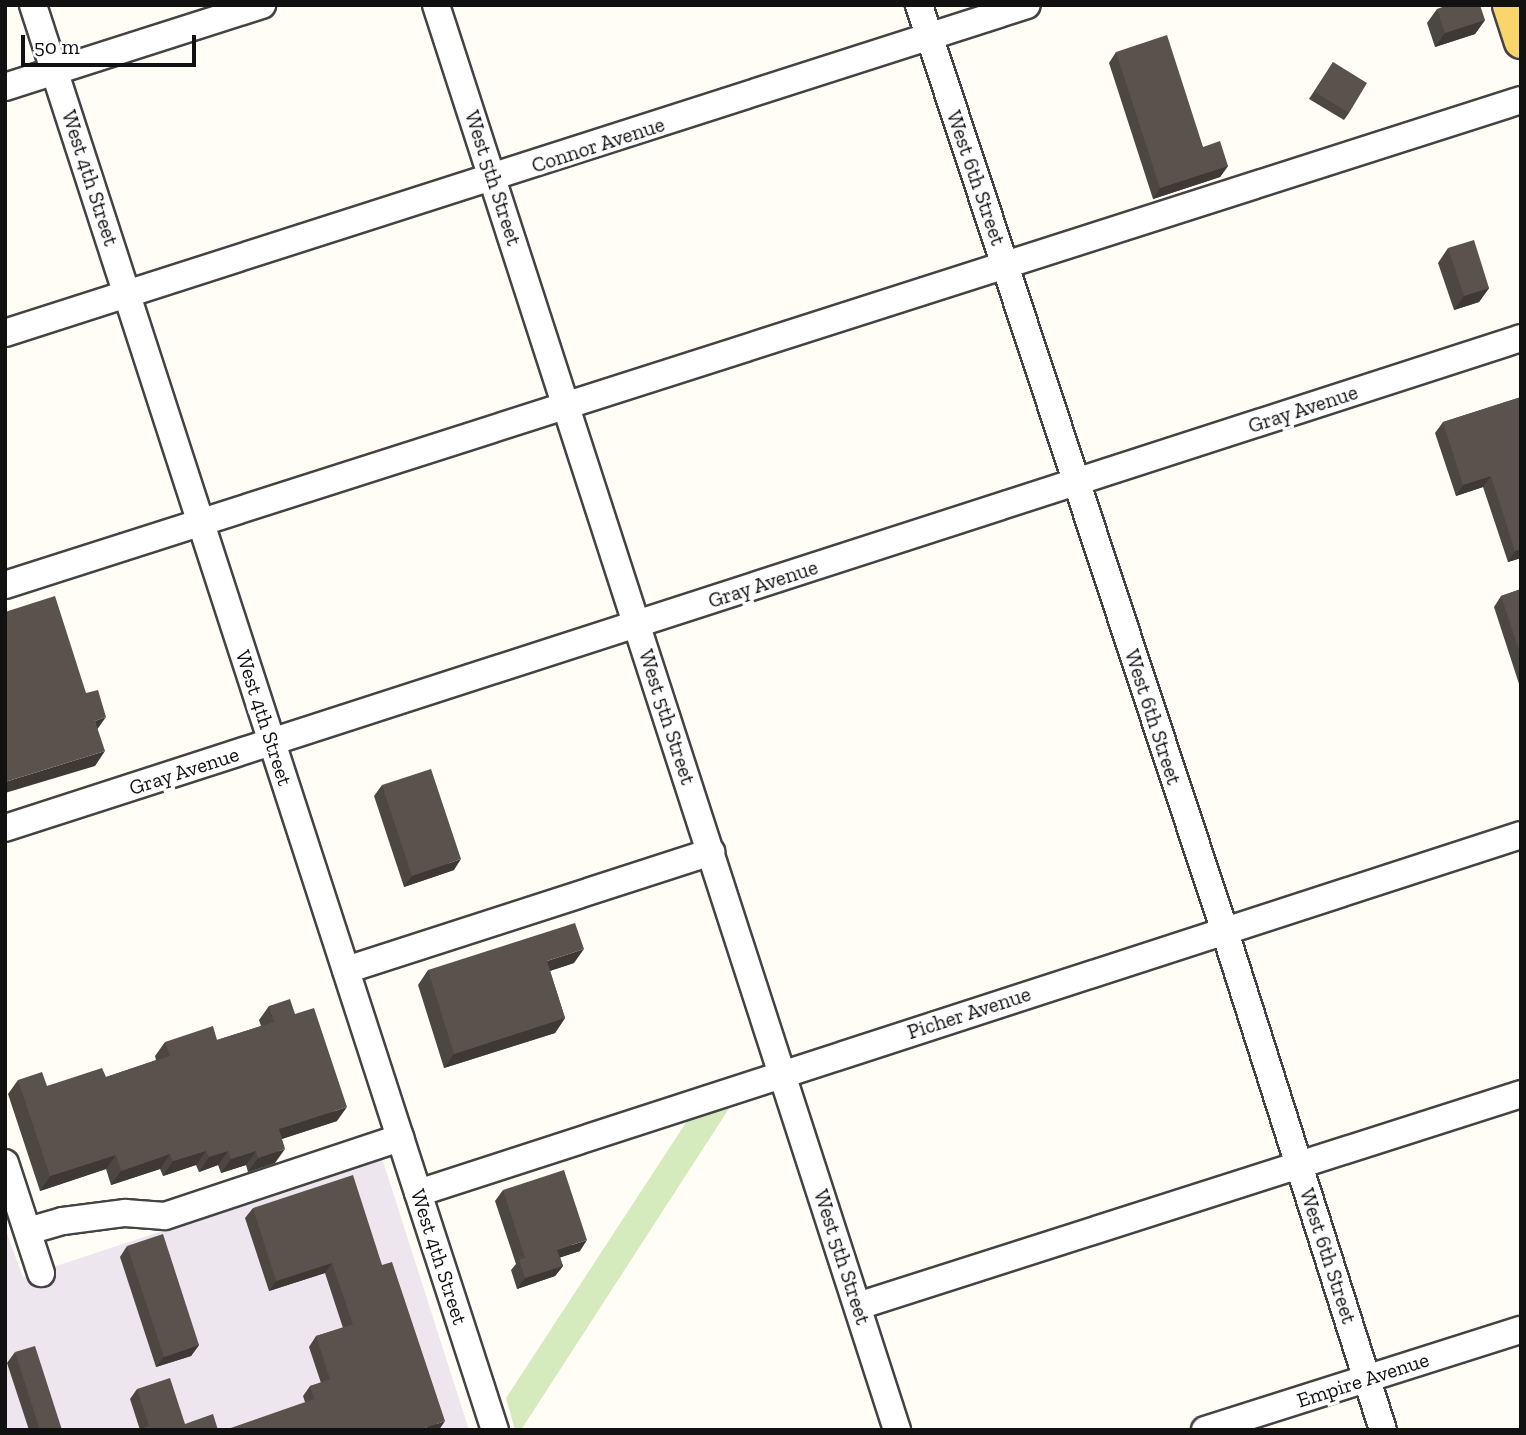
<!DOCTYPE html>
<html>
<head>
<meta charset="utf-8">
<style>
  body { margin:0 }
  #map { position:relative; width:1526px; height:1435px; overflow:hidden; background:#fffdf5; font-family:"Zilla Slab",serif }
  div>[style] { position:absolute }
  .industrial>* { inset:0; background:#eee6ef }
  .green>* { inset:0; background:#d5ebbd }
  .roads { filter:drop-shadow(2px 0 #444) drop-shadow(-2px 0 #444) drop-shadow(0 2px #444) drop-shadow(0 -2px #444) }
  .minor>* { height:26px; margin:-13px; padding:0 13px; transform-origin:13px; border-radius:13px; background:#fff }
  .major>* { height:33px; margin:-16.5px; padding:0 16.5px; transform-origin:16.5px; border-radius:16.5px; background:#f9d66b }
  .wall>* { inset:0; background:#4d4742 }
  .shaded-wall>* { inset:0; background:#3f3936 }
  .building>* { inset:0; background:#5a524d }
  span { translate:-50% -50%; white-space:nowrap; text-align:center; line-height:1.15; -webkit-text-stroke:7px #fff; paint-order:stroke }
  .street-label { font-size:21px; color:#111 }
  .frame { position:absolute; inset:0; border:7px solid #111; pointer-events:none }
  .scale { position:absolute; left:21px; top:35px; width:175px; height:32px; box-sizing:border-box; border:4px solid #111; border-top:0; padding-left:9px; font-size:21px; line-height:24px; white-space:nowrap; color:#111; -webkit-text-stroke:5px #fff; paint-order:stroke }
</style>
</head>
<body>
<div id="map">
  <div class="industrial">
    <div style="clip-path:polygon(382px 1158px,469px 1430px,5px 1430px,5px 1228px,23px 1277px)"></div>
  </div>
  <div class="green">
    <div style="clip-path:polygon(730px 1107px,521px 1430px,515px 1430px,506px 1398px,687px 1121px)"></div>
  </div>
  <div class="roads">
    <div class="minor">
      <div style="left:33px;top:5px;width:1498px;rotate:72.04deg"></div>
      <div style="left:436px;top:5px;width:1498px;rotate:72.07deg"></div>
      <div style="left:919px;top:5px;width:976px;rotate:71.73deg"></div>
      <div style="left:1225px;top:932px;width:522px;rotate:72.4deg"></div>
      <div style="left:5px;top:87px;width:270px;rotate:-17.7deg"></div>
      <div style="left:5px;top:333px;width:1073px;rotate:-17.79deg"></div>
      <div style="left:5px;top:585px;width:1592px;rotate:-17.74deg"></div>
      <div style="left:5px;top:828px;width:1593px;rotate:-17.91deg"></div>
      <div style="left:346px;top:970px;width:384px;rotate:-17.9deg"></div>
      <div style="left:5px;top:1163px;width:116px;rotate:71.9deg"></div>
      <div style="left:418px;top:1193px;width:1160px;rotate:-17.98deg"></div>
      <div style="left:28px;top:1231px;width:36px;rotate:-16deg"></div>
      <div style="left:63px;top:1221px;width:63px;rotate:-7.4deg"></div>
      <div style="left:125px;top:1213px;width:40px;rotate:4.3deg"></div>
      <div style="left:165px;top:1216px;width:248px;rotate:-18.4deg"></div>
      <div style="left:858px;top:1306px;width:696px;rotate:-17.73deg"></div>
      <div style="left:1205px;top:1430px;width:331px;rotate:-17.6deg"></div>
    </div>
    <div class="major">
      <div style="left:1509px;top:5px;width:38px;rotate:72deg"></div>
    </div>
  </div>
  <div class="wall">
    <div style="clip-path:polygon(1437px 9px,1485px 20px,1475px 34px,1435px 47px,1427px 23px)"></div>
    <div style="clip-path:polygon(1116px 52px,1203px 147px,1228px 166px,1220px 177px,1153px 199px,1109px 63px)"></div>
    <div style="clip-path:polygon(1333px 62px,1349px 113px,1344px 120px,1309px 99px)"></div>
    <div style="clip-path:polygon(1448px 248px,1489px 288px,1479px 302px,1454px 310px,1438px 263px)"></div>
    <div style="clip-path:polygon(1521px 397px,1521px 558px,1508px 562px,1483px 487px,1456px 496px,1435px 433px,1443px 422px)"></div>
    <div style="clip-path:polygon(1521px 589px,1521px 687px,1520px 687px,1494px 607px,1501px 596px)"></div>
    <div style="clip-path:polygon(382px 785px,454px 870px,404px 887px,374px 796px)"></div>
    <div style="clip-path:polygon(574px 963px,550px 971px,565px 1018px,555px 1033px,444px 1068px,418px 985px,428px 970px)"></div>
    <div style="clip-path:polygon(269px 1006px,295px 1014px,337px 1121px,282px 1139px,275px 1163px,248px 1172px,246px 1165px,221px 1173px,218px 1165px,199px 1172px,196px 1165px,163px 1176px,160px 1169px,111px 1185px,106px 1169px,40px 1191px,8px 1094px,18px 1080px,47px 1086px,106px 1077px,156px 1060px,155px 1056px,165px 1042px,217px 1040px,261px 1026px,259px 1020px)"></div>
    <div style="clip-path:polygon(503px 1190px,580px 1251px,560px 1257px,563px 1266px,555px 1276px,517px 1289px,511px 1270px,516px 1264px,495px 1201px)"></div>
    <div style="clip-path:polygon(253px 1208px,382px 1265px,439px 1430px,305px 1402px,303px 1396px,310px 1386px,321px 1383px,309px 1347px,316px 1336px,343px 1328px,325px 1273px,269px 1291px,245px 1218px)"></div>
    <div style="clip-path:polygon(127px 1246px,199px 1345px,191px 1356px,156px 1367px,120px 1257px)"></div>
    <div style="clip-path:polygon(15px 1352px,62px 1430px,29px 1430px,7px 1363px)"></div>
    <div style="clip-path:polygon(137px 1389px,185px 1424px,218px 1430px,140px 1430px,130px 1399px)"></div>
  </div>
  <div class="shaded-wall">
    <div style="clip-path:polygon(1485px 20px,1475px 34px,1435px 47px,1445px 33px)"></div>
    <div style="clip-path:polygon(1228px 166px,1220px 177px,1153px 199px,1160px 188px)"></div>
    <div style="clip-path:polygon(1489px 288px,1479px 302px,1454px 310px,1464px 296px)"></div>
    <div style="clip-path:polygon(1491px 476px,1483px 487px,1456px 496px,1463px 485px)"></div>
    <div style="clip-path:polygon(1521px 549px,1521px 558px,1508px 562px,1515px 551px)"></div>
    <div style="clip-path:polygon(106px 717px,96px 731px,95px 721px)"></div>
    <div style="clip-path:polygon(105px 751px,95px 766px,5px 793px,5px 782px)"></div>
    <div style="clip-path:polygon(461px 859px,454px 870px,404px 887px,412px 876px)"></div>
    <div style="clip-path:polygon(584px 949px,574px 963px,537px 975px,547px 961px)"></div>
    <div style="clip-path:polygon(565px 1018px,555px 1033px,444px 1068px,454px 1054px)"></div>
    <div style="clip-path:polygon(347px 1107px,337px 1121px,269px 1143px,279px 1129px)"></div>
    <div style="clip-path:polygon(285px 1149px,275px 1163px,248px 1172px,258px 1158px)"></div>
    <div style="clip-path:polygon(206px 1151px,196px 1165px,163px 1176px,173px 1161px)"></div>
    <div style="clip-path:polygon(228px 1151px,218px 1165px,199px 1172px,209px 1157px)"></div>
    <div style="clip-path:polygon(256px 1151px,246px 1165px,221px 1173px,231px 1159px)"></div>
    <div style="clip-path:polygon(170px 1154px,160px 1169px,111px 1185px,121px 1171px)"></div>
    <div style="clip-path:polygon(116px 1155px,106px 1169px,40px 1191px,50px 1176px)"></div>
    <div style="clip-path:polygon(587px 1240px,580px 1251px,550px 1261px,557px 1250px)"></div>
    <div style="clip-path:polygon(332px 1263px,325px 1273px,269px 1291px,276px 1281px)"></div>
    <div style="clip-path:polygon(563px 1266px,555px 1276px,517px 1289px,525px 1278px)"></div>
    <div style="clip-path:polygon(199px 1345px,191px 1356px,156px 1367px,164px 1357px)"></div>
    <div style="clip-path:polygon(445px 1421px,439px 1430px,419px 1430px)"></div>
  </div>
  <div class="building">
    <div style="clip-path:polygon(1448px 5px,1480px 5px,1485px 20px,1445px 33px,1437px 9px)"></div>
    <div style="clip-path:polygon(1167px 35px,1203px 147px,1220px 141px,1228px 166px,1160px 188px,1116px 52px)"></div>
    <div style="clip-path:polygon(1333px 62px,1367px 83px,1349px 113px,1315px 92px)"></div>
    <div style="clip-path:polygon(1474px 240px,1489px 288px,1464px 296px,1448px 248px)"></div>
    <div style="clip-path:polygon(1521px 397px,1521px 549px,1515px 551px,1491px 476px,1463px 485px,1443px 422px)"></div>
    <div style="clip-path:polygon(1521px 589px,1521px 656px,1501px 596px)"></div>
    <div style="clip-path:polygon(55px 596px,86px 693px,98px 690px,106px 717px,95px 721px,105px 751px,5px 782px,5px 612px)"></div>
    <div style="clip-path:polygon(431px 769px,461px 859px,412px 876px,382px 785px)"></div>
    <div style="clip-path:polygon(575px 923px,584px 949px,547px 961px,565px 1018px,454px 1054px,428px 970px)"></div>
    <div style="clip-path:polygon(290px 999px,295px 1014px,314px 1008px,347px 1107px,279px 1129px,285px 1149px,258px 1158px,256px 1151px,231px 1159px,228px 1151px,209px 1157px,206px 1151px,173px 1161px,170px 1154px,121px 1171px,116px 1155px,50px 1176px,18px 1080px,42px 1072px,47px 1086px,102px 1068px,106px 1077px,170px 1056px,165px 1042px,213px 1026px,217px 1040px,274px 1022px,269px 1006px)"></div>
    <div style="clip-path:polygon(564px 1170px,587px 1240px,557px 1250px,563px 1266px,525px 1278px,519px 1260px,525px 1258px,503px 1190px)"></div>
    <div style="clip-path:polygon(353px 1175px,382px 1265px,392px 1262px,445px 1421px,419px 1430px,225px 1430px,314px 1399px,310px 1386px,330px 1379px,316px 1336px,353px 1324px,332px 1263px,276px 1281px,253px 1208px)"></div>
    <div style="clip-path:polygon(163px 1234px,199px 1345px,164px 1357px,127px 1246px)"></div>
    <div style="clip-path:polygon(35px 1346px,62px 1430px,40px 1430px,15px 1352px)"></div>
    <div style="clip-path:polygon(170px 1378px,185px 1424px,213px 1414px,218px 1430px,142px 1430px,142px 1428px,149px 1426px,137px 1389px)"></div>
  </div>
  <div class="street-label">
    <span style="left:598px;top:145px;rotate:-18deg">Connor Avenue</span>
    <span style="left:90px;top:178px;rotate:72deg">West 4th Street</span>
    <span style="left:493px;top:178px;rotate:72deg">West 5th Street</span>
    <span style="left:976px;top:178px;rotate:71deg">West 6th Street</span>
    <span style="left:1303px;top:409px;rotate:-18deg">Gray Avenue</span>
    <span style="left:763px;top:584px;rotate:-18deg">Gray Avenue</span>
    <span style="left:667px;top:717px;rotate:72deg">West 5th Street</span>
    <span style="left:1153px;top:717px;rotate:72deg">West 6th Street</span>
    <span style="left:264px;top:718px;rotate:72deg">West 4th Street</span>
    <span style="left:184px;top:771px;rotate:-18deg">Gray Avenue</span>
    <span style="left:969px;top:1013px;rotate:-18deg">Picher Avenue</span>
    <span style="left:1328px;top:1256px;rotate:72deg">West 6th Street</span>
    <span style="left:439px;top:1257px;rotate:72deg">West 4th Street</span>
    <span style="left:842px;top:1257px;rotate:72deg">West 5th Street</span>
    <span style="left:1363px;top:1380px;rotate:-18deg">Empire Avenue</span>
  </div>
  <div class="frame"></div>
  <div class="scale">50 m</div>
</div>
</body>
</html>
